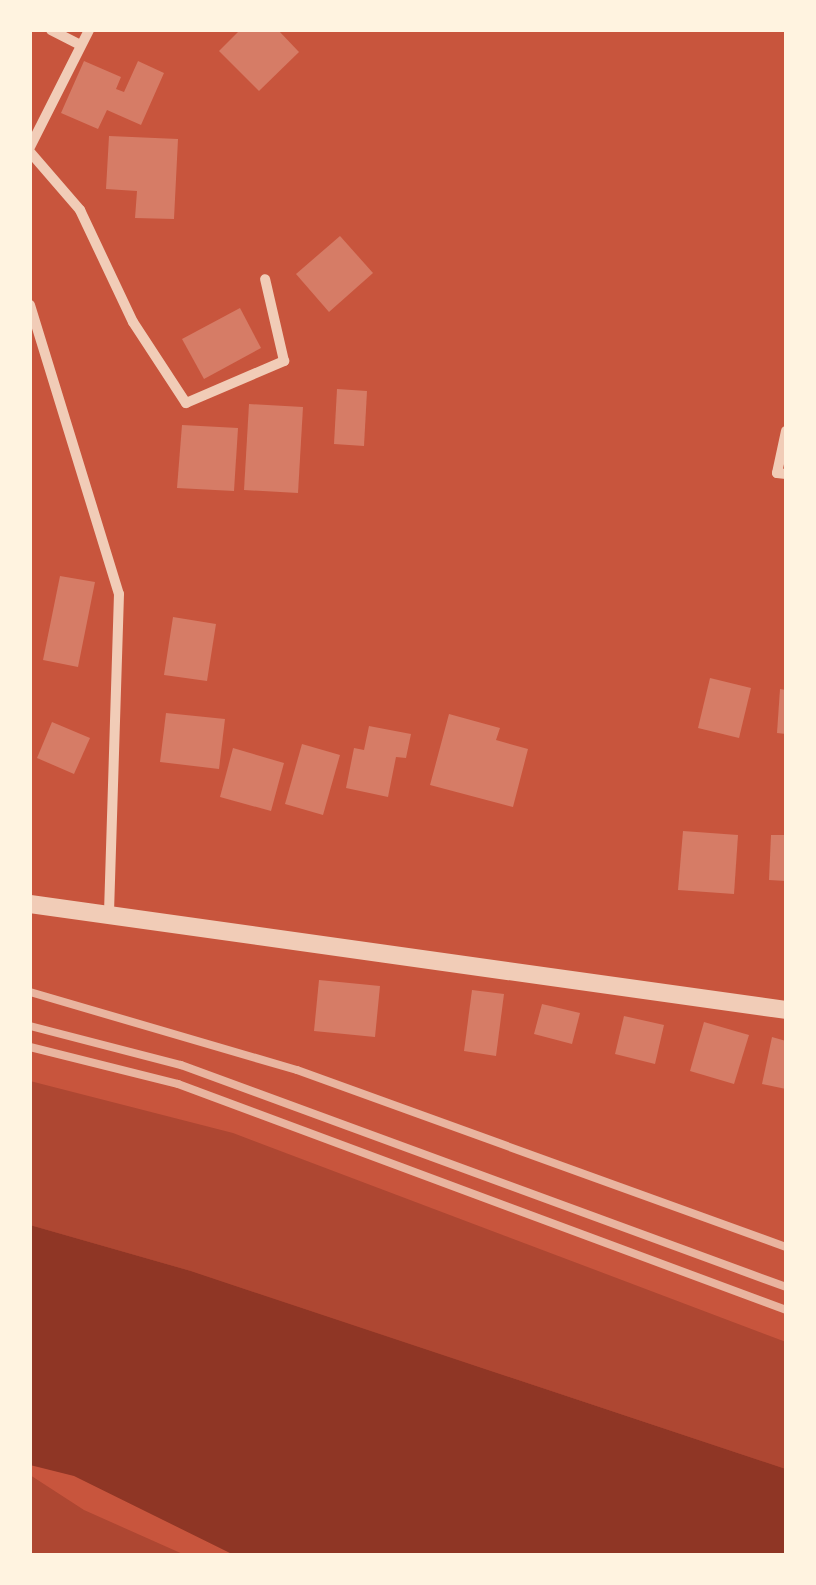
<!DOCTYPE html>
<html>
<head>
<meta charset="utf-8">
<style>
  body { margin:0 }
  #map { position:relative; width:816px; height:1585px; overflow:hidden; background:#c8553d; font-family:Roboto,sans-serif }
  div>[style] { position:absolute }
  .green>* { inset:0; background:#ae4732 }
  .water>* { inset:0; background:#8f3625 }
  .building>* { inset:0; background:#d67c66 }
  .minor>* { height:10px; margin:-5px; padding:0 5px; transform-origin:5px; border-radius:5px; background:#f1ccb7 }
  .tertiary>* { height:18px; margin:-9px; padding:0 9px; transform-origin:9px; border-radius:9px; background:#f1ccb7 }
  .rail>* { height:8px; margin:-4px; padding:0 4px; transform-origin:4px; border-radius:4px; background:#e9b49f }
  span { translate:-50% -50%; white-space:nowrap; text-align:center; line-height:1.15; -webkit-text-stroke:9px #fff3e0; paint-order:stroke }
  .frame { position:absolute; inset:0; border:32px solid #fff3e0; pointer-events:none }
</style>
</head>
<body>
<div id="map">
  <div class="green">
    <div style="clip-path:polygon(30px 1081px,233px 1133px,786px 1342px,786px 1469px,191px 1271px,30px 1225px)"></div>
    <div style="clip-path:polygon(30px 1475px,84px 1510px,185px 1555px,30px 1555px)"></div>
  </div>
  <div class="water">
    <div style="clip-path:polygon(30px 1225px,191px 1271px,786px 1469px,786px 1555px,234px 1555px,74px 1476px,30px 1465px)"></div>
  </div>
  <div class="building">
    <div style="clip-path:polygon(240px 30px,278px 30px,299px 52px,259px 91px,219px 51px)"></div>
    <div style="clip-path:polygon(84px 61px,121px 77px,116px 89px,124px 92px,138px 61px,164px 73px,141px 125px,107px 110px,98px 129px,61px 113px)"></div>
    <div style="clip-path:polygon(109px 136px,178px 139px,174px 219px,135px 218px,137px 191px,106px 189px)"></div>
    <div style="clip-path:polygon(340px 236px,373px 273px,329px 312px,296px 274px)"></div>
    <div style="clip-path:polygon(240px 308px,261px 348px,204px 379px,182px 339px)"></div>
    <div style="clip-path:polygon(337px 389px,367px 391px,364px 446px,334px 444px)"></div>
    <div style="clip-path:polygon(249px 404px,303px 407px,298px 493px,244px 490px)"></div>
    <div style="clip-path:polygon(182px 425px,238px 428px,234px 491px,177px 488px)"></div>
    <div style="clip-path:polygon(60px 576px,95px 582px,78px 667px,43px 660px)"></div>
    <div style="clip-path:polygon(173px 617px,216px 624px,207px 681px,164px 675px)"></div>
    <div style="clip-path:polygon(710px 678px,751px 688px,739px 738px,698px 728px)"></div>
    <div style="clip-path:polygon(780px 689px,786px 690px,786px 734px,777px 733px)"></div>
    <div style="clip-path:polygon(166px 713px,225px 719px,219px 769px,160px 762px)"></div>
    <div style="clip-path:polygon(449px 714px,500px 728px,496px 740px,528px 749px,513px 807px,430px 785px)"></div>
    <div style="clip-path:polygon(52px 722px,90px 738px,74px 774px,37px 758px)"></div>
    <div style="clip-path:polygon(369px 726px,411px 734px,406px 758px,396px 757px,388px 797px,346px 788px,354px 748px,364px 750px)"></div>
    <div style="clip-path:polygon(302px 744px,340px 755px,323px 815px,285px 804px)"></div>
    <div style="clip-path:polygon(233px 748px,284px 763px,271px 811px,220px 797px)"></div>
    <div style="clip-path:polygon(683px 831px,738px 835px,734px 894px,678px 890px)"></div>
    <div style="clip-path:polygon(771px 835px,786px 835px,786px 881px,769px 880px)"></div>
    <div style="clip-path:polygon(319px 980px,380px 986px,375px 1037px,314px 1031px)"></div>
    <div style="clip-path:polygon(472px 990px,504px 994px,496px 1056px,464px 1051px)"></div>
    <div style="clip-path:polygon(542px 1004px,580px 1013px,572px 1044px,534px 1034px)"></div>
    <div style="clip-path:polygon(624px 1016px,664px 1025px,655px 1064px,615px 1054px)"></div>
    <div style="clip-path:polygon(704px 1022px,749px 1035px,734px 1084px,690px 1071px)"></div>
    <div style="clip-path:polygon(772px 1037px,786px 1041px,786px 1089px,762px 1084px)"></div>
  </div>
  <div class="minor">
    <div style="left:51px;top:30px;width:33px;rotate:27deg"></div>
    <div style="left:30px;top:147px;width:131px;rotate:-63.2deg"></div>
    <div style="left:30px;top:152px;width:77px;rotate:49.2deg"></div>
    <div style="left:80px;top:210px;width:124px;rotate:64.7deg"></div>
    <div style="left:133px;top:322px;width:97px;rotate:56.8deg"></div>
    <div style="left:186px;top:403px;width:107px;rotate:-23.2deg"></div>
    <div style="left:284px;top:361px;width:84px;rotate:-103deg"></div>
    <div style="left:30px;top:305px;width:302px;rotate:72.9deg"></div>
    <div style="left:119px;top:594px;width:319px;rotate:91.8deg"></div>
    <div style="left:786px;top:431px;width:43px;rotate:102.1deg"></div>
    <div style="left:777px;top:473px;width:9px;rotate:6deg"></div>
  </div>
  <div class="tertiary">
    <div style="left:30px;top:904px;width:763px;rotate:7.98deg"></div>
  </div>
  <div class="rail">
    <div style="left:30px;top:992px;width:278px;rotate:16.3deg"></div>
    <div style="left:297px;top:1070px;width:520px;rotate:19.9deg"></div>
    <div style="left:30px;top:1026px;width:156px;rotate:14.5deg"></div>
    <div style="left:181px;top:1065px;width:644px;rotate:20.15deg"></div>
    <div style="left:30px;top:1047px;width:153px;rotate:14deg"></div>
    <div style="left:178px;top:1084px;width:649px;rotate:20.39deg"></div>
  </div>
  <div class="frame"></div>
</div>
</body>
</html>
